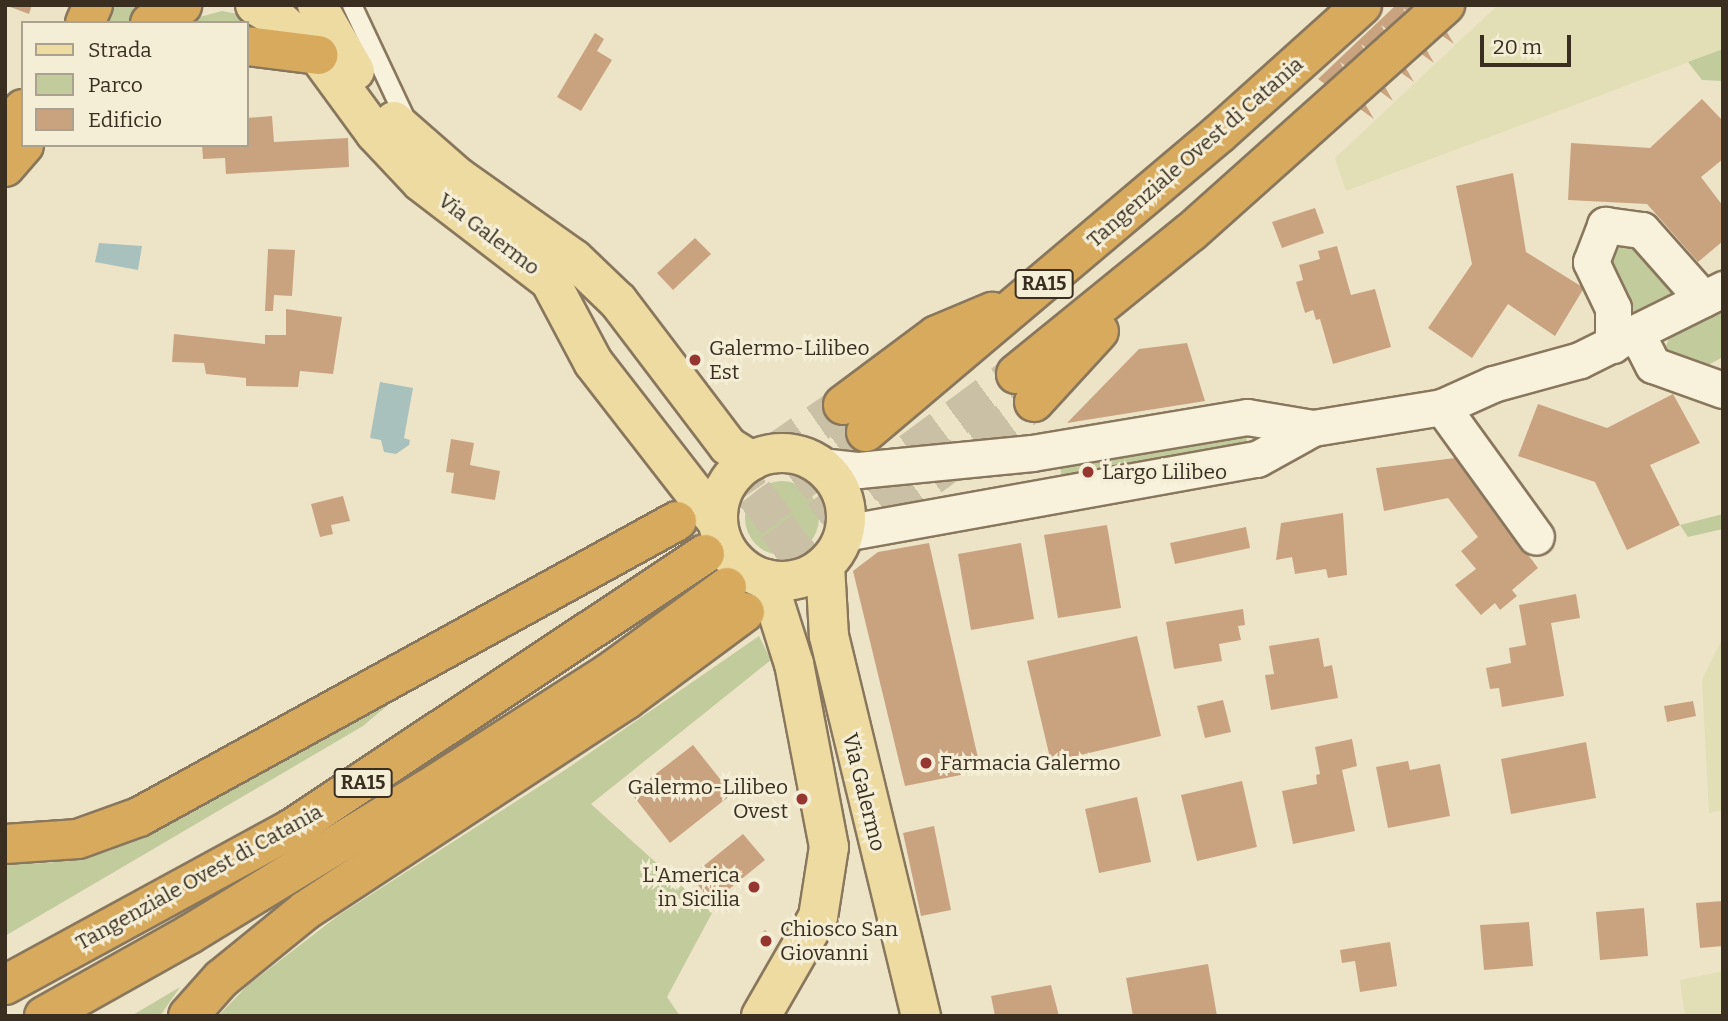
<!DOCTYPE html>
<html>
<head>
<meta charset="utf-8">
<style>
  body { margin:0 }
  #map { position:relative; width:1728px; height:1021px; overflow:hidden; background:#ede4c8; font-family:Bitter,serif }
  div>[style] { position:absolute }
  .farmland>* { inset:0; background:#e2deb5 }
  .green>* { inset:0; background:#c2cb9c }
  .round { border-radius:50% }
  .water>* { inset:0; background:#a9c1bc }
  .building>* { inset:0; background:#c9a37f }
  .highway-tunnel>* { height:38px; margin-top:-19px; transform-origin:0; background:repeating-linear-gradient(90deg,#c9c0a6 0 38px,transparent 0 57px) }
  .roads { filter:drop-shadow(2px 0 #88775d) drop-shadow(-2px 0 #88775d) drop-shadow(0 2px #88775d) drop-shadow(0 -2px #88775d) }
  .lane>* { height:18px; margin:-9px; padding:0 9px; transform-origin:9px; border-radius:9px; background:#f8f1db }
  .street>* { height:35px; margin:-17.5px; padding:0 17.5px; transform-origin:17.5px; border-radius:17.5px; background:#f8f1db }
  .primary>* { height:38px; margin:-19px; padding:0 19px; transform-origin:19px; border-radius:19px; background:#eedba2 }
  .primary>.ring { margin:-19px; padding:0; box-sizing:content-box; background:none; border:38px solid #eedba2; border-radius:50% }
  .highway>* { height:38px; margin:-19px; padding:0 19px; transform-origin:19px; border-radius:19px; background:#d8aa5d }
  .dots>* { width:19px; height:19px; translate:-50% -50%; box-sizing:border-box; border:4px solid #f5eed7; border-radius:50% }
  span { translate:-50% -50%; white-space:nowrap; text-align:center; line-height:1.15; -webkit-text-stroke:6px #f5eed7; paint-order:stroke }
  .shield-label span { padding:2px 5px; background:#f5eed7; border:2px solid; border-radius:5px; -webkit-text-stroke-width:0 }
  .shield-label { font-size:19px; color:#392e20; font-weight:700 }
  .street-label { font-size:21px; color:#392e20 }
  .poi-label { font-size:21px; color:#392e20 }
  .left { translate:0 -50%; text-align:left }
  .right { translate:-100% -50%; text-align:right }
  .frame { position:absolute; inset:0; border:7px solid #392e20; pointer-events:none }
  .legend { position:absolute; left:21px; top:21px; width:228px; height:126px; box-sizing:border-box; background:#f5eed7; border:2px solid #aaa18e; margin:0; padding:9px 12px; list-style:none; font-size:21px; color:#392e20 }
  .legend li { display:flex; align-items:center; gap:14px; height:35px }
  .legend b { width:35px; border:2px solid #aaa18e }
  .scale { position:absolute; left:1480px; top:35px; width:91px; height:32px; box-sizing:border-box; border:4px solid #392e20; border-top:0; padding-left:9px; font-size:21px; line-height:24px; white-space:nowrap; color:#392e20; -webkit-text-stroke:5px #f5eed7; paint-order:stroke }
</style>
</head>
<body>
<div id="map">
  <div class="farmland">
    <div style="clip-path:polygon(1498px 5px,1723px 5px,1723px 49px,1346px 191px,1335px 158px)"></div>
    <div style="clip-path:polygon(1723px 637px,1723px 810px,1709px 813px,1702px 680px)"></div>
    <div style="clip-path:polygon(1723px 971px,1723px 1016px,1685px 1016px,1680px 980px)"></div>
  </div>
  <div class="green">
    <div style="clip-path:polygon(116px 5px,155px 5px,128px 23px,104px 23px)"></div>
    <div style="clip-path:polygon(222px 11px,244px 15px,273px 29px,247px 35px,247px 23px,177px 23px)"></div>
    <div style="clip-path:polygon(1723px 49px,1723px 81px,1702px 80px,1688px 62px)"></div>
    <div style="clip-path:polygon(1618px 240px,1636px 241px,1675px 281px,1671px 297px,1632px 315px,1605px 265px)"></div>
    <div style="clip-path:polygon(1723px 310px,1723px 357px,1697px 371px,1672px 360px,1666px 346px,1671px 334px)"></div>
    <div style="clip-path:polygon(1238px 434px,1246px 435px,1247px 443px,1239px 449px,1070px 479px,1062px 476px,1060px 468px,1068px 463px)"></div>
    <div class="round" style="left:745px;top:481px;width:74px;height:74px"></div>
    <div style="clip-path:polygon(1723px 514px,1723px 529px,1688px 537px,1680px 525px)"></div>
    <div style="clip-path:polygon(759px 636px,771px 660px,591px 804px,712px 913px,667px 997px,680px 1016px,218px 1016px,248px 985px,339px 915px,565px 770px)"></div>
    <div style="clip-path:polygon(400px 695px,363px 726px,5px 936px,5px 864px,49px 863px,109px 851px,160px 829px)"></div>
    <div style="clip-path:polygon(180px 987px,160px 1016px,131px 1016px)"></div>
  </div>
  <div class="water">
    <div style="clip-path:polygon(99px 243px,142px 246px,138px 270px,95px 262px)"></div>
    <div style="clip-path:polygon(380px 382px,413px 388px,404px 438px,410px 440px,409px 445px,396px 454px,384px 452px,381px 440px,370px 438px)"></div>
  </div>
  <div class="building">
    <div style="clip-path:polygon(5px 5px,32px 5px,29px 14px)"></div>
    <div style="clip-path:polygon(1396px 5px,1431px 5px,1454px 44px,1403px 8px,1434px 63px,1381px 25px,1414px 82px,1361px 44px,1393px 101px,1340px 62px,1374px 119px,1318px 79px)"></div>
    <div style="clip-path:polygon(595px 33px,604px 39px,597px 51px,612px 60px,581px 111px,557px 97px)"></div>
    <div style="clip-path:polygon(1702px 99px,1723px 121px,1723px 159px,1701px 177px,1723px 206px,1723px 241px,1698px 262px,1647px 204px,1568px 200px,1571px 143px,1650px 148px)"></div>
    <div style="clip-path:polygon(272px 116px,274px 142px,348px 138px,349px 167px,226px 174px,225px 158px,203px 159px,202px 145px,247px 145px,247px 118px)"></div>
    <div style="clip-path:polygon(1513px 173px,1526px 252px,1584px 288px,1555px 336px,1508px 304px,1472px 358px,1428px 328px,1472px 264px,1456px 186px)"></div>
    <div style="clip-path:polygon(1315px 208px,1324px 233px,1282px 248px,1272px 222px)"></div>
    <div style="clip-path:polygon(695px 238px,711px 254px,673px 290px,657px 273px)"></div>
    <div style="clip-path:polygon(1337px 246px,1351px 295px,1375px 289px,1391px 347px,1333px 364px,1320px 319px,1316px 320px,1313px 310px,1305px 313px,1296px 282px,1303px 280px,1299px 265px,1320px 259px,1318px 251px)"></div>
    <div style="clip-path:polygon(268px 249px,295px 250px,292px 296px,274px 295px,273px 311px,265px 311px)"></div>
    <div style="clip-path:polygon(286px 309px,342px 317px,333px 374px,300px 371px,298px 387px,246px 386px,246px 378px,206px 374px,204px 363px,172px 362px,174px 334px,265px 344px,265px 335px,286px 335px)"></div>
    <div style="clip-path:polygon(1187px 343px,1205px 401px,1067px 423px,1139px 349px)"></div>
    <div style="clip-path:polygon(1673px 394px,1700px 443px,1650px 465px,1680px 525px,1627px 550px,1595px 482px,1518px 456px,1538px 404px,1607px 428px)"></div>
    <div style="clip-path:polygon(451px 439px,474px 443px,470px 465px,500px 471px,495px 500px,451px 493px,454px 473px,446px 472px)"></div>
    <div style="clip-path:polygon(1455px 458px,1538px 568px,1512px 590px,1517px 596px,1500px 610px,1495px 603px,1481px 615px,1455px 585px,1476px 569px,1461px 551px,1478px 537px,1448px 498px,1384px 511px,1376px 468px)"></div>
    <div style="clip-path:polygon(343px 496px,350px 521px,331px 525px,333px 534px,320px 537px,311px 504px)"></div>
    <div style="clip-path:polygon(1343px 513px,1347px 575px,1328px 578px,1326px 569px,1295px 574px,1292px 557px,1276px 560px,1281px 523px)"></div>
    <div style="clip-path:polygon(1107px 525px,1121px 608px,1058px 618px,1044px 535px)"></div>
    <div style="clip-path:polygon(1246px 527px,1250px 548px,1175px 564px,1170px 543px)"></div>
    <div style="clip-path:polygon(929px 543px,981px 771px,905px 786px,853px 571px,878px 552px)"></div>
    <div style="clip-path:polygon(1021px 543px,1034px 619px,971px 630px,958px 554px)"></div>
    <div style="clip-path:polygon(1576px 594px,1580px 618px,1551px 623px,1564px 696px,1502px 707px,1499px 688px,1490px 689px,1486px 668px,1511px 663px,1509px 648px,1526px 645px,1519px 605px)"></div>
    <div style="clip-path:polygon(1243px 609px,1245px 625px,1238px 626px,1241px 640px,1219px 644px,1222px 661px,1174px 669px,1166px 622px)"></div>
    <div style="clip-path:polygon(1137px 636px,1161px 736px,1051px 762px,1027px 661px)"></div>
    <div style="clip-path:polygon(1319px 638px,1324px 667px,1332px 665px,1338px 698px,1271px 710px,1265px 675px,1274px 674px,1269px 646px)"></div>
    <div style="clip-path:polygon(1223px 700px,1231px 732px,1205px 738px,1197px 706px)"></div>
    <div style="clip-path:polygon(1693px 701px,1696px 716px,1667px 722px,1664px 706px)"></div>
    <div style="clip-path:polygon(1352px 739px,1357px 766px,1342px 770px,1355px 831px,1293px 844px,1282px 791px,1317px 784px,1316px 775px,1320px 774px,1315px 747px)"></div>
    <div style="clip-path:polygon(1586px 742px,1596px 798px,1511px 814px,1501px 759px)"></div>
    <div style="clip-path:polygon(693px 745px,732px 794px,670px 843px,631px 793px)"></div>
    <div style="clip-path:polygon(1408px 761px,1410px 770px,1440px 764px,1450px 816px,1388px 828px,1376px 767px)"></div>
    <div style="clip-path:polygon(1242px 781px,1257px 847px,1197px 861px,1181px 795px)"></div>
    <div style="clip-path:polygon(1137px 797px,1151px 862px,1099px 873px,1085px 809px)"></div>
    <div style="clip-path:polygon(934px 826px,951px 910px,921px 916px,903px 833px)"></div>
    <div style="clip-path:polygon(743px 834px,765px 860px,712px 903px,691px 876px)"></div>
    <div style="clip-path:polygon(1723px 901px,1723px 946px,1700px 948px,1696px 903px)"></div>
    <div style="clip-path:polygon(1644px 908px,1648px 956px,1600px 960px,1596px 912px)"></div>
    <div style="clip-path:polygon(1529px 922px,1533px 966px,1484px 970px,1480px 925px)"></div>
    <div style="clip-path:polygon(765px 930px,774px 937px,766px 945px,758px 937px)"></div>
    <div style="clip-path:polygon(1390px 942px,1397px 986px,1360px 992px,1355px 961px,1342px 963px,1340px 950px)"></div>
    <div style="clip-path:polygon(1208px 964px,1217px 1016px,1133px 1016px,1126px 978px)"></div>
    <div style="clip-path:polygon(1051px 985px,1059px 1016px,995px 1016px,991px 996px)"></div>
  </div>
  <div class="highway-tunnel">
    <div style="left:677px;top:521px;width:203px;rotate:-34.9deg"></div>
    <div style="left:705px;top:554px;width:202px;rotate:-37.2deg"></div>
    <div style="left:727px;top:587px;width:359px;rotate:-36.4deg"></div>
    <div style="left:746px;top:611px;width:356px;rotate:-36deg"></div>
  </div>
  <div class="roads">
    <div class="lane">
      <div style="left:352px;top:5px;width:129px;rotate:64.8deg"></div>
    </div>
    <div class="street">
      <div style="left:1637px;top:334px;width:35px;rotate:63deg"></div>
      <div style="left:1653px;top:365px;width:74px;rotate:19.7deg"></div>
      <div style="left:1613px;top:345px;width:37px;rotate:-90deg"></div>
      <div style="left:1613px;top:308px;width:51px;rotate:-115.6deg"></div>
      <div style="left:1591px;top:262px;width:40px;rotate:-69deg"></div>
      <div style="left:1605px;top:225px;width:37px;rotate:8deg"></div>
      <div style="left:1642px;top:230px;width:92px;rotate:48.5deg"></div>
      <div style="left:1442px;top:407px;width:160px;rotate:54.1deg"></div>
      <div style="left:820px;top:466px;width:39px;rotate:6deg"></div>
      <div style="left:859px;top:470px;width:174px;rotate:-5.6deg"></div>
      <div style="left:1032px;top:453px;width:218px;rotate:-9.5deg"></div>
      <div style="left:1247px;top:417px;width:67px;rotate:9.5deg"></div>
      <div style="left:1313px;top:428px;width:131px;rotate:-9.2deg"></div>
      <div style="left:1442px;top:407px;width:56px;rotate:-24.3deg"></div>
      <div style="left:1493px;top:384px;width:90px;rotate:-15.4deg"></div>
      <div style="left:1580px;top:360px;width:160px;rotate:-26.4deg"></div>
      <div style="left:844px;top:533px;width:420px;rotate:-10.2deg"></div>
      <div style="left:1257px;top:459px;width:64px;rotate:-29deg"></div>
    </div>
    <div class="primary">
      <div style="left:255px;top:5px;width:26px;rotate:31deg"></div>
      <div style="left:277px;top:18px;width:55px;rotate:42.1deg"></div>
      <div style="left:318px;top:55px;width:97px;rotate:53.8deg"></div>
      <div style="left:375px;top:133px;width:67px;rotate:46.8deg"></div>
      <div style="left:421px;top:182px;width:163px;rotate:37.5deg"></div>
      <div style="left:550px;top:281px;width:92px;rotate:62deg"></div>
      <div style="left:593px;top:362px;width:204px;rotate:52.2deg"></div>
      <div style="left:317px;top:5px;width:76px;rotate:60.1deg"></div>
      <div style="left:394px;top:121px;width:85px;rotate:41.2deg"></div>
      <div style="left:458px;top:177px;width:142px;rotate:35.3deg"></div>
      <div style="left:574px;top:259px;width:61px;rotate:43.7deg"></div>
      <div style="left:618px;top:301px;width:182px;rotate:52.8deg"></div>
      <div style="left:728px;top:446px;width:28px;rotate:32deg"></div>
      <div class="ring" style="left:718px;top:453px;width:90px;height:90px"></div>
      <div style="left:825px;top:565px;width:71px;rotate:86.8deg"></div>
      <div style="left:829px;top:636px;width:391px;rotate:76.4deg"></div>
      <div style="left:761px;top:1016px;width:114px;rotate:-60.1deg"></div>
      <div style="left:818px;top:917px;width:71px;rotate:-81.1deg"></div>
      <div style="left:829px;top:847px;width:186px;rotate:-100.8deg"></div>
      <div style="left:794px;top:664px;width:89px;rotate:-107.6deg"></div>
    </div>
    <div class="highway">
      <div style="left:85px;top:23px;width:20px;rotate:-66deg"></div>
      <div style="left:150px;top:23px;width:37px;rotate:-29deg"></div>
      <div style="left:247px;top:46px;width:72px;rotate:7.2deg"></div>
      <div style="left:5px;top:129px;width:27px;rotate:-48deg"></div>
      <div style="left:5px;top:167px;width:29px;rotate:-49deg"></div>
      <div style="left:1016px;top:374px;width:225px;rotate:-39.1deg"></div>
      <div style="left:1191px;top:232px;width:341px;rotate:-41.8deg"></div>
      <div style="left:1034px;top:402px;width:96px;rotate:-47.5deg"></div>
      <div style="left:843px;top:405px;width:117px;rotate:-36.7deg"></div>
      <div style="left:937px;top:335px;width:60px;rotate:-22.7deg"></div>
      <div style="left:866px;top:432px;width:463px;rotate:-40.2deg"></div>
      <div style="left:1220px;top:133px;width:191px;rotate:-42deg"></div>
      <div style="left:5px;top:844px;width:73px;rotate:-3.9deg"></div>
      <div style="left:78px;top:839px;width:65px;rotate:-19.8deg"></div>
      <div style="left:139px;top:817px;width:614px;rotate:-28.82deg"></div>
      <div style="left:5px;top:985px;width:326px;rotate:-28.6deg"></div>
      <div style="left:291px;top:829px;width:497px;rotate:-33.6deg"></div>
      <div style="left:44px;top:1016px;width:167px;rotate:-29.3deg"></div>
      <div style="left:190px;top:934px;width:276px;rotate:-31.4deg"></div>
      <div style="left:426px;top:790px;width:217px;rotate:-32.6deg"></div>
      <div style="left:609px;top:673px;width:146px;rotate:-36.1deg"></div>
      <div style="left:188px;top:1016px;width:50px;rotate:-48.3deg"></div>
      <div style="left:221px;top:979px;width:109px;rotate:-39.1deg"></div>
      <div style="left:306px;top:910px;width:383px;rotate:-33.3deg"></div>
      <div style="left:626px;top:700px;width:148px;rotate:-36.5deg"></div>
    </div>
  </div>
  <div class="dots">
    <div style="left:695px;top:360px;background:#953630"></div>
    <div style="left:1088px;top:472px;background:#953630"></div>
    <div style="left:926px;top:763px;background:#953630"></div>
    <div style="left:802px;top:799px;background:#953630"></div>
    <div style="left:754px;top:887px;background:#953630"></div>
    <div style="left:766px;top:941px;background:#953630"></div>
  </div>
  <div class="shield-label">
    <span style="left:1044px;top:284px">RA15</span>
    <span style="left:363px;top:783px">RA15</span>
  </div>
  <div class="street-label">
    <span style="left:1195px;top:152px;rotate:-41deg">Tangenziale Ovest di Catania</span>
    <span style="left:489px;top:234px;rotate:37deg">Via Galermo</span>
    <span style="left:864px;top:792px;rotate:76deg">Via Galermo</span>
    <span style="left:199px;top:877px;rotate:-29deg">Tangenziale Ovest di Catania</span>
  </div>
  <div class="poi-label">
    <span class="left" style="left:709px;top:360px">Galermo-Lilibeo<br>Est</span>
    <span class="left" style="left:1102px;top:472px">Largo Lilibeo</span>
    <span class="left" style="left:940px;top:763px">Farmacia Galermo</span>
    <span class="right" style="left:788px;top:799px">Galermo-Lilibeo<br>Ovest</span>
    <span class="right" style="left:740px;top:887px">L'America<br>in Sicilia</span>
    <span class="left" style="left:780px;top:941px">Chiosco San<br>Giovanni</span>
  </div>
  <div class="frame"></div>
  <ul class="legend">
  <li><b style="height:9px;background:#eedba2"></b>Strada</li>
  <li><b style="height:19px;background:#c2cb9c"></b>Parco</li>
  <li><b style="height:19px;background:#c9a37f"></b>Edificio</li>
  </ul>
  <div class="scale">20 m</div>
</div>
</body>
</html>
